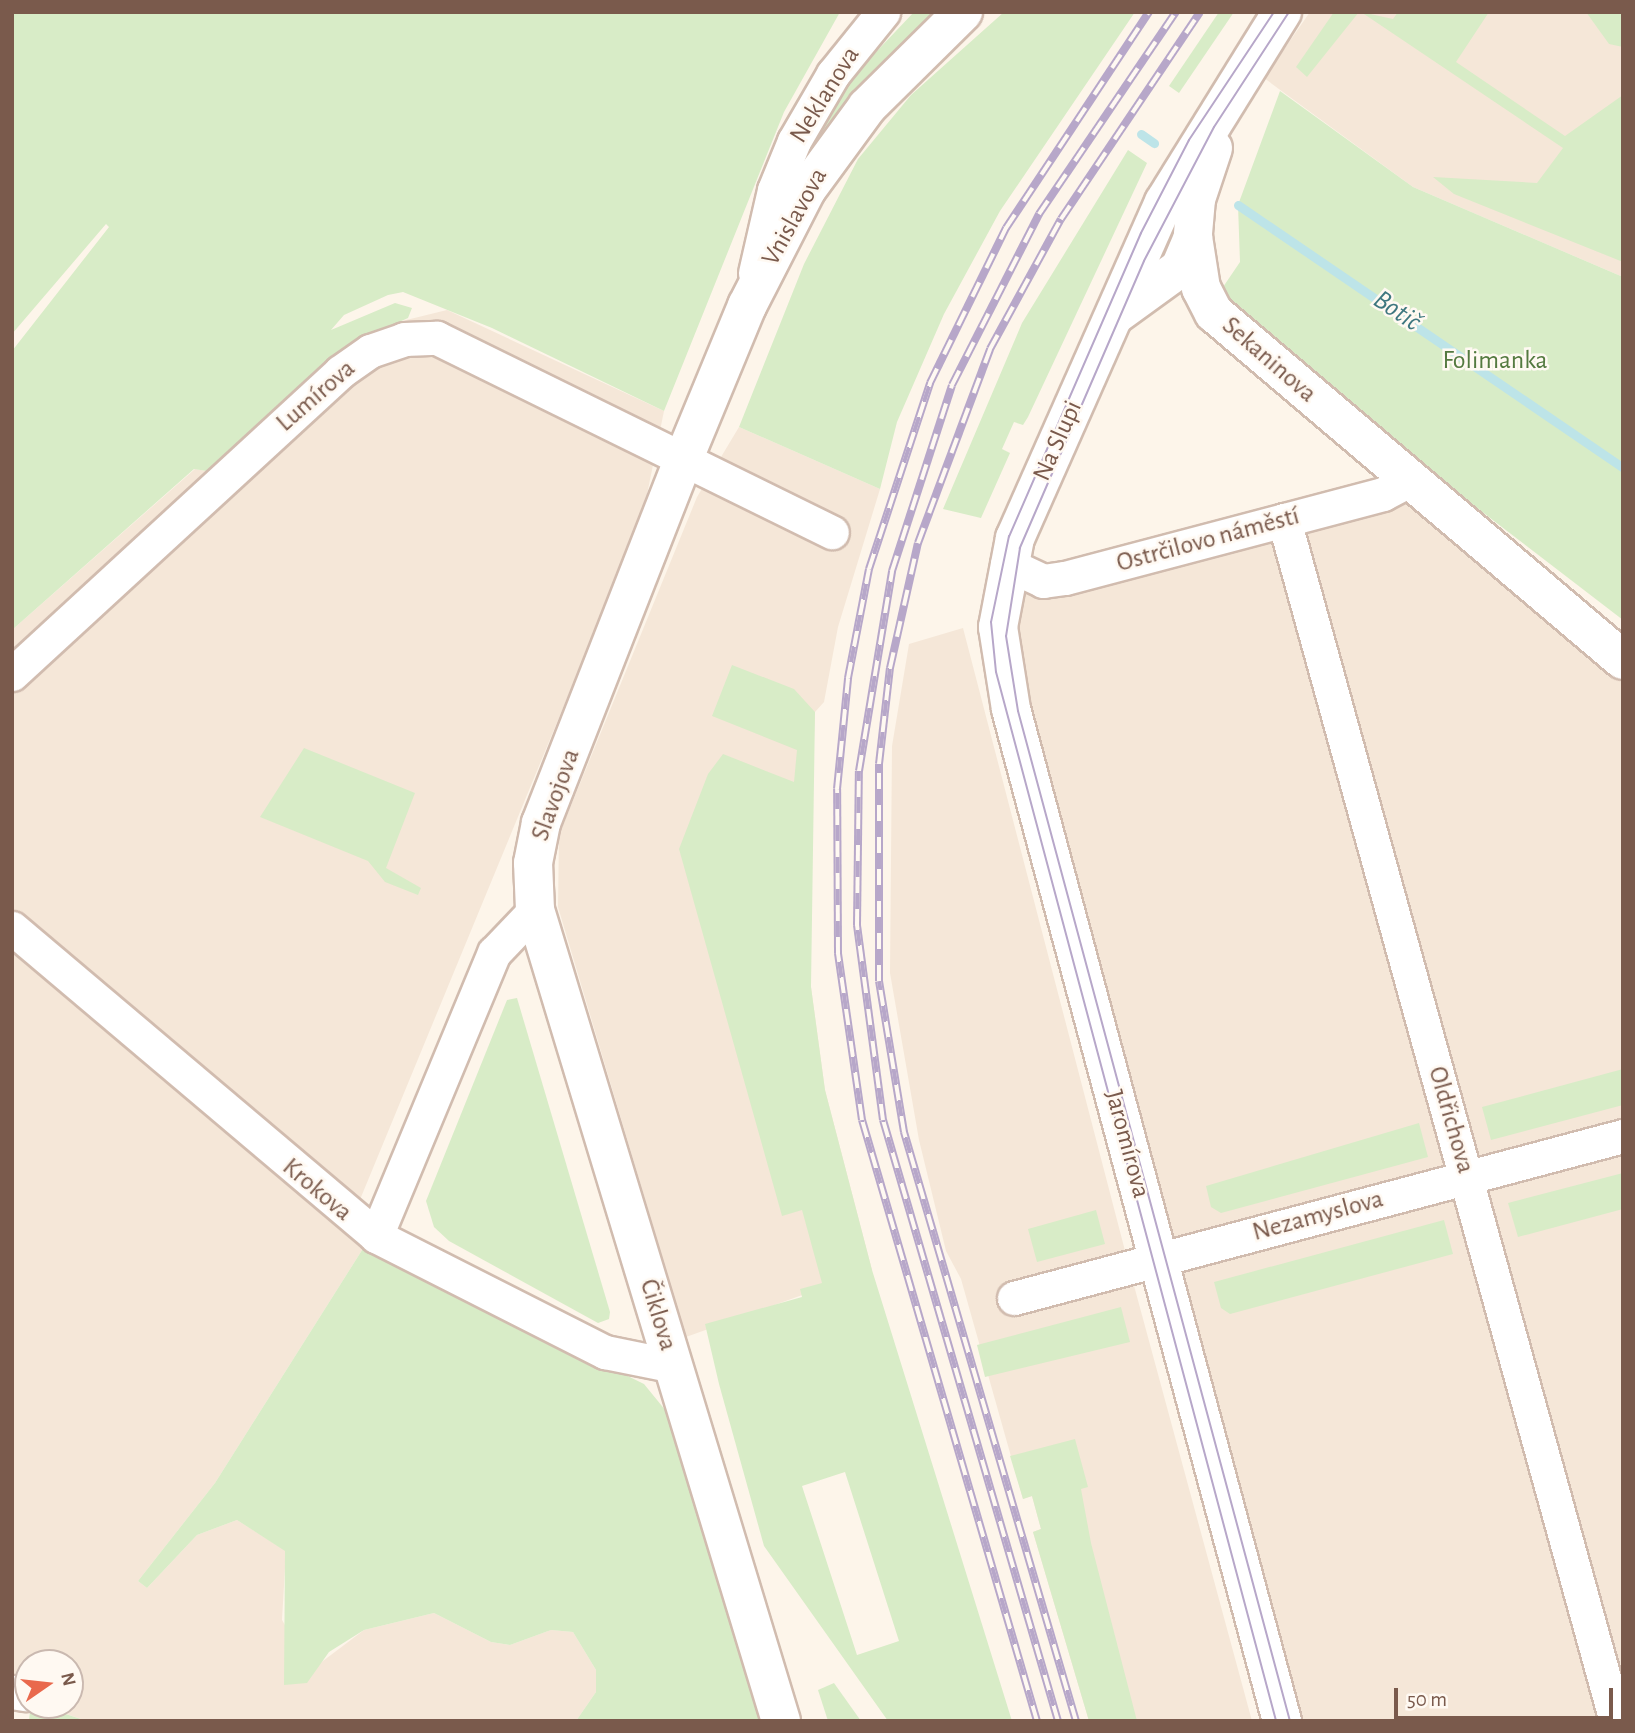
<!DOCTYPE html>
<html>
<head>
<meta charset="utf-8">
<style>
  body { margin:0 }
  #map { position:relative; width:1635px; height:1733px; overflow:hidden; background:#fdf5ea; font-family:"Alegreya Sans",sans-serif }
  div>[style] { position:absolute }
  .residential>* { inset:0; background:#f5e7d8 }
  .green>* { inset:0; background:#d8ecc7 }
  .stream>* { height:9px; margin:-4.5px; padding:0 4.5px; transform-origin:4.5px; border-radius:4.5px; background:#bde4e8 }
  .roads { filter:drop-shadow(2px 0 #d1bcaf) drop-shadow(-2px 0 #d1bcaf) drop-shadow(0 2px #d1bcaf) drop-shadow(0 -2px #d1bcaf) }
  .minor>* { height:33px; margin:-16.5px; padding:0 16.5px; transform-origin:16.5px; border-radius:16.5px; background:#fff }
  .tertiary>* { height:38px; margin:-19px; padding:0 19px; transform-origin:19px; border-radius:19px; background:#fff }
  .secondary>* { height:38px; margin:-19px; padding:0 19px; transform-origin:19px; border-radius:19px; background:#fff }
  .tram>* { height:2px; margin:-1px; padding:0 1px; transform-origin:1px; border-radius:1px; background:#b7a7c9 }
  .rail>* { height:8px; margin-top:-4px; transform-origin:0; background:repeating-linear-gradient(90deg,#fff9f2 0 16px,#b7a7c9 0 32px); box-sizing:border-box; border-block:2px solid #b7a7c9 }
  span { translate:-50% -50%; white-space:nowrap; text-align:center; line-height:1.15; -webkit-text-stroke:5px #fff9f2; paint-order:stroke }
  .street-label { font-size:26px; color:#7a5a4c }
  .park-label { font-size:26px; color:#547a40 }
  .water-label { font-size:28px; color:#3e777f; font-style:italic }
  .frame { position:absolute; inset:0; border:14px solid #7a5a4c; pointer-events:none }
  .north { position:absolute; left:14px; top:1649px; width:70px; height:70px; box-sizing:border-box; background:#fff9f2; border:2px solid #cab9b0; border-radius:50%; rotate:76deg; font-size:19px; font-weight:700; line-height:28px; text-align:center; color:#7a5a4c }
  .north::after { content:''; display:block; margin:auto; width:24px; height:32px; background:#e9694d; clip-path:polygon(50% 0,100% 100%,50% 72%,0 100%) }
  .scale { position:absolute; left:1394px; top:1688px; width:219px; height:32px; box-sizing:border-box; border:4px solid #7a5a4c; border-top:0; padding-left:9px; font-size:21px; line-height:24px; white-space:nowrap; color:#7a5a4c; -webkit-text-stroke:5px #fff9f2; paint-order:stroke }
</style>
</head>
<body>
<div id="map">
  <div class="residential">
    <div style="clip-path:polygon(1310px 12px,1623px 12px,1623px 277px,1413px 187px,1264px 78px)"></div>
    <div style="clip-path:polygon(447px 310px,664px 411px,643px 514px,359px 1202px,364px 1247px,215px 1483px,138px 1581px,147px 1588px,197px 1535px,237px 1520px,286px 1551px,282px 1620px,311px 1670px,364px 1630px,434px 1613px,491px 1642px,510px 1645px,551px 1630px,573px 1632px,596px 1670px,596px 1692px,576px 1721px,87px 1721px,39px 1705px,70px 1705px,70px 1663px,28px 1663px,28px 1701px,12px 1695px,12px 630px,195px 469px,213px 472px,221px 458px,344px 347px,390px 324px)"></div>
    <div style="clip-path:polygon(739px 427px,880px 489px,838px 627px,824px 702px,815px 712px,809px 861px,811px 987px,825px 1090px,872px 1270px,686px 1337px,558px 907px,559px 835px,697px 497px)"></div>
    <div style="clip-path:polygon(1409px 480px,1623px 660px,1623px 1721px,1282px 1721px,1011px 709px,1014px 565px,1031px 578px)"></div>
    <div style="clip-path:polygon(963px 628px,1136px 1293px,1252px 1721px,1089px 1721px,1033px 1532px,1041px 1529px,1032px 1496px,1023px 1499px,961px 1279px,946px 1251px,919px 1140px,890px 973px,892px 746px,909px 644px)"></div>
  </div>
  <div class="green">
    <div style="clip-path:polygon(12px 12px,840px 12px,784px 112px,664px 411px,492px 328px,403px 292px,388px 295px,344px 315px,331px 330px,395px 303px,412px 308px,408px 318px,344px 347px,221px 458px,213px 472px,194px 469px,12px 630px,12px 351px,109px 227px,106px 224px,12px 334px)"></div>
    <div style="clip-path:polygon(914px 12px,935px 12px,869px 75px,793px 180px,808px 136px,840px 90px)"></div>
    <div style="clip-path:polygon(1004px 12px,1135px 12px,1000px 211px,944px 314px,897px 422px,880px 489px,739px 427px,804px 264px,858px 159px,911px 95px)"></div>
    <div style="clip-path:polygon(1219px 12px,1234px 12px,1179px 93px,1169px 86px)"></div>
    <div style="clip-path:polygon(1334px 12px,1359px 12px,1307px 77px,1296px 67px)"></div>
    <div style="clip-path:polygon(1361px 12px,1393px 19px,1398px 12px,1489px 12px,1456px 62px,1565px 136px,1623px 95px,1623px 262px,1454px 194px,1433px 177px,1537px 183px,1563px 148px)"></div>
    <div style="clip-path:polygon(1586px 12px,1623px 12px,1623px 47px,1609px 44px)"></div>
    <div style="clip-path:polygon(1280px 91px,1413px 187px,1623px 277px,1623px 620px,1240px 326px,1221px 290px,1240px 262px,1238px 205px)"></div>
    <div style="clip-path:polygon(1128px 150px,1147px 163px,1028px 417px,1023px 425px,1014px 422px,1002px 449px,1010px 453px,981px 518px,943px 509px,1022px 323px)"></div>
    <div style="clip-path:polygon(evenodd,732px 665px,794px 689px,815px 712px,811px 987px,825px 1090px,872px 1270px,1012px 1721px,888px 1721px,764px 1546px,719px 1384px,705px 1324px,802px 1297px,800px 1289px,822px 1283px,802px 1210px,782px 1216px,679px 849px,708px 774px,723px 754px,794px 782px,797px 750px,712px 716px,732px 665px,845px 1472px,899px 1641px,857px 1655px,802px 1486px,845px 1472px)"></div>
    <div style="clip-path:polygon(304px 748px,415px 793px,386px 868px,421px 888px,418px 895px,385px 882px,368px 861px,260px 817px)"></div>
    <div style="clip-path:polygon(517px 998px,610px 1312px,609px 1319px,598px 1323px,449px 1241px,434px 1227px,426px 1201px,507px 1000px)"></div>
    <div style="clip-path:polygon(1623px 1069px,1623px 1105px,1491px 1140px,1482px 1107px)"></div>
    <div style="clip-path:polygon(1419px 1123px,1428px 1157px,1221px 1213px,1211px 1207px,1206px 1186px)"></div>
    <div style="clip-path:polygon(1623px 1173px,1623px 1209px,1518px 1237px,1508px 1203px)"></div>
    <div style="clip-path:polygon(1096px 1210px,1105px 1244px,1037px 1262px,1028px 1229px)"></div>
    <div style="clip-path:polygon(1444px 1220px,1453px 1254px,1230px 1314px,1221px 1308px,1214px 1282px)"></div>
    <div style="clip-path:polygon(364px 1247px,644px 1384px,666px 1411px,762px 1721px,576px 1721px,596px 1692px,596px 1670px,573px 1632px,551px 1630px,510px 1645px,491px 1642px,434px 1613px,364px 1630px,329px 1652px,307px 1683px,284px 1685px,285px 1551px,237px 1520px,197px 1535px,147px 1588px,138px 1581px,215px 1483px)"></div>
    <div style="clip-path:polygon(1121px 1307px,1130px 1342px,985px 1377px,977px 1345px)"></div>
    <div style="clip-path:polygon(1075px 1439px,1088px 1487px,1081px 1489px,1091px 1543px,1137px 1721px,1089px 1721px,1033px 1532px,1041px 1529px,1032px 1496px,1023px 1499px,1010px 1456px)"></div>
    <div style="clip-path:polygon(834px 1683px,861px 1721px,828px 1721px,818px 1690px)"></div>
    <div style="clip-path:polygon(41px 1706px,87px 1721px,29px 1721px,30px 1711px)"></div>
  </div>
  <div class="stream">
    <div style="left:1141px;top:134px;width:16px;rotate:35deg"></div>
    <div style="left:1238px;top:205px;width:466px;rotate:34.3deg"></div>
  </div>
  <div class="roads">
    <div class="minor">
      <div style="left:755px;top:273px;width:85px;rotate:-77.1deg"></div>
      <div style="left:774px;top:190px;width:53px;rotate:-67.8deg"></div>
      <div style="left:794px;top:141px;width:78px;rotate:-59.8deg"></div>
      <div style="left:833px;top:74px;width:80px;rotate:-51.1deg"></div>
      <div style="left:1284px;top:520px;width:1246px;rotate:74.55deg"></div>
      <div style="left:1007px;top:564px;width:40px;rotate:25deg"></div>
      <div style="left:1043px;top:581px;width:22px;rotate:-8deg"></div>
      <div style="left:1065px;top:578px;width:329px;rotate:-14.8deg"></div>
      <div style="left:1383px;top:494px;width:30px;rotate:-28deg"></div>
      <div style="left:12px;top:674px;width:446px;rotate:-42.6deg"></div>
      <div style="left:340px;top:372px;width:37px;rotate:-35deg"></div>
      <div style="left:370px;top:351px;width:36px;rotate:-19deg"></div>
      <div style="left:404px;top:339px;width:33px;rotate:-2deg"></div>
      <div style="left:437px;top:338px;width:440px;rotate:26.2deg"></div>
      <div style="left:12px;top:928px;width:477px;rotate:40.2deg"></div>
      <div style="left:376px;top:1236px;width:257px;rotate:26.9deg"></div>
      <div style="left:605px;top:1352px;width:70px;rotate:11.5deg"></div>
      <div style="left:376px;top:1236px;width:307px;rotate:-67.4deg"></div>
      <div style="left:494px;top:953px;width:59px;rotate:-46.4deg"></div>
      <div style="left:1014px;top:1298px;width:630px;rotate:-14.9deg"></div>
      <div style="left:12px;top:1692px;width:13px;rotate:9deg"></div>
    </div>
    <div class="tertiary">
      <div style="left:781px;top:1721px;width:847px;rotate:-106.87deg"></div>
      <div style="left:535px;top:910px;width:47px;rotate:-92.4deg"></div>
      <div style="left:533px;top:863px;width:41px;rotate:-78.7deg"></div>
      <div style="left:541px;top:823px;width:392px;rotate:-68.6deg"></div>
      <div style="left:684px;top:458px;width:165px;rotate:-67.5deg"></div>
      <div style="left:747px;top:306px;width:131px;rotate:-62.9deg"></div>
      <div style="left:807px;top:189px;width:102px;rotate:-53.8deg"></div>
      <div style="left:867px;top:107px;width:135px;rotate:-44.7deg"></div>
    </div>
    <div class="secondary">
      <div style="left:1282px;top:12px;width:224px;rotate:121.8deg"></div>
      <div style="left:1164px;top:202px;width:368px;rotate:113.9deg"></div>
      <div style="left:1015px;top:538px;width:91px;rotate:100.8deg"></div>
      <div style="left:998px;top:627px;width:83px;rotate:81deg"></div>
      <div style="left:1011px;top:709px;width:1048px;rotate:75.01deg"></div>
      <div style="left:1213px;top:148px;width:54px;rotate:108.4deg"></div>
      <div style="left:1196px;top:199px;width:38px;rotate:95deg"></div>
      <div style="left:1193px;top:237px;width:52px;rotate:81.1deg"></div>
      <div style="left:1201px;top:288px;width:28px;rotate:63deg"></div>
      <div style="left:1214px;top:313px;width:536px;rotate:40.31deg"></div>
      <div style="left:1115px;top:315px;width:80px;rotate:-35.9deg"></div>
      <div style="left:1180px;top:268px;width:34px;rotate:-67deg"></div>
    </div>
  </div>
  <div class="tram">
    <div style="left:1274px;top:12px;width:154px;rotate:123.6deg"></div>
    <div style="left:1189px;top:140px;width:105px;rotate:117.3deg"></div>
    <div style="left:1141px;top:233px;width:331px;rotate:113.5deg"></div>
    <div style="left:1009px;top:536px;width:88px;rotate:101.8deg"></div>
    <div style="left:991px;top:622px;width:50px;rotate:84.3deg"></div>
    <div style="left:996px;top:672px;width:1086px;rotate:75.05deg"></div>
    <div style="left:1289px;top:12px;width:137px;rotate:123.1deg"></div>
    <div style="left:1214px;top:127px;width:151px;rotate:117.6deg"></div>
    <div style="left:1144px;top:261px;width:313px;rotate:113.4deg"></div>
    <div style="left:1020px;top:548px;width:89px;rotate:99deg"></div>
    <div style="left:1006px;top:636px;width:76px;rotate:80.9deg"></div>
    <div style="left:1018px;top:711px;width:1046px;rotate:74.93deg"></div>
  </div>
  <div class="rail">
    <div style="left:1037px;top:1721px;width:626px;rotate:-106.23deg"></div>
    <div style="left:862px;top:1120px;width:169px;rotate:-98.2deg"></div>
    <div style="left:838px;top:953px;width:164px;rotate:-90.3deg"></div>
    <div style="left:837px;top:789px;width:112px;rotate:-84.3deg"></div>
    <div style="left:848px;top:678px;width:111px;rotate:-79.1deg"></div>
    <div style="left:869px;top:569px;width:196px;rotate:-71.8deg"></div>
    <div style="left:930px;top:383px;width:173px;rotate:-63.9deg"></div>
    <div style="left:1006px;top:228px;width:259px;rotate:-56.5deg"></div>
    <div style="left:1058px;top:1721px;width:626px;rotate:-106.23deg"></div>
    <div style="left:883px;top:1120px;width:197px;rotate:-97.6deg"></div>
    <div style="left:857px;top:925px;width:154px;rotate:-89.3deg"></div>
    <div style="left:859px;top:771px;width:203px;rotate:-80.6deg"></div>
    <div style="left:892px;top:571px;width:195px;rotate:-72.1deg"></div>
    <div style="left:952px;top:385px;width:192px;rotate:-63deg"></div>
    <div style="left:1039px;top:214px;width:244px;rotate:-55.9deg"></div>
    <div style="left:1076px;top:1721px;width:614px;rotate:-106.28deg"></div>
    <div style="left:904px;top:1132px;width:153px;rotate:-99.4deg"></div>
    <div style="left:879px;top:981px;width:217px;rotate:-90deg"></div>
    <div style="left:879px;top:764px;width:97px;rotate:-83.5deg"></div>
    <div style="left:890px;top:668px;width:128px;rotate:-77.4deg"></div>
    <div style="left:918px;top:543px;width:207px;rotate:-69.6deg"></div>
    <div style="left:990px;top:349px;width:148px;rotate:-61.4deg"></div>
    <div style="left:1061px;top:219px;width:249px;rotate:-56.1deg"></div>
  </div>
  <div class="street-label">
    <span style="left:825px;top:95px;rotate:-58deg">Neklanova</span>
    <span style="left:795px;top:217px;rotate:-61deg">Vnislavova</span>
    <span style="left:1269px;top:360px;rotate:41deg">Sekaninova</span>
    <span style="left:316px;top:396px;rotate:-41deg">Lumírova</span>
    <span style="left:1058px;top:441px;rotate:-66deg">Na Slupi</span>
    <span style="left:1208px;top:540px;rotate:-15deg">Ostrčilovo náměstí</span>
    <span style="left:556px;top:795px;rotate:-70deg">Slavojova</span>
    <span style="left:1451px;top:1120px;rotate:74deg">Oldřichova</span>
    <span style="left:1127px;top:1144px;rotate:75deg">Jaromírova</span>
    <span style="left:317px;top:1190px;rotate:40deg">Krokova</span>
    <span style="left:1318px;top:1216px;rotate:-15deg">Nezamyslova</span>
    <span style="left:658px;top:1315px;rotate:73deg">Čiklova</span>
  </div>
  <div class="park-label">
    <span style="left:1495px;top:361px">Folimanka</span>
  </div>
  <div class="water-label">
    <span style="left:1397px;top:311px;rotate:34deg">Botič</span>
  </div>
  <div class="frame"></div>
  <div class="north">N</div>
  <div class="scale">50 m</div>
</div>
</body>
</html>
